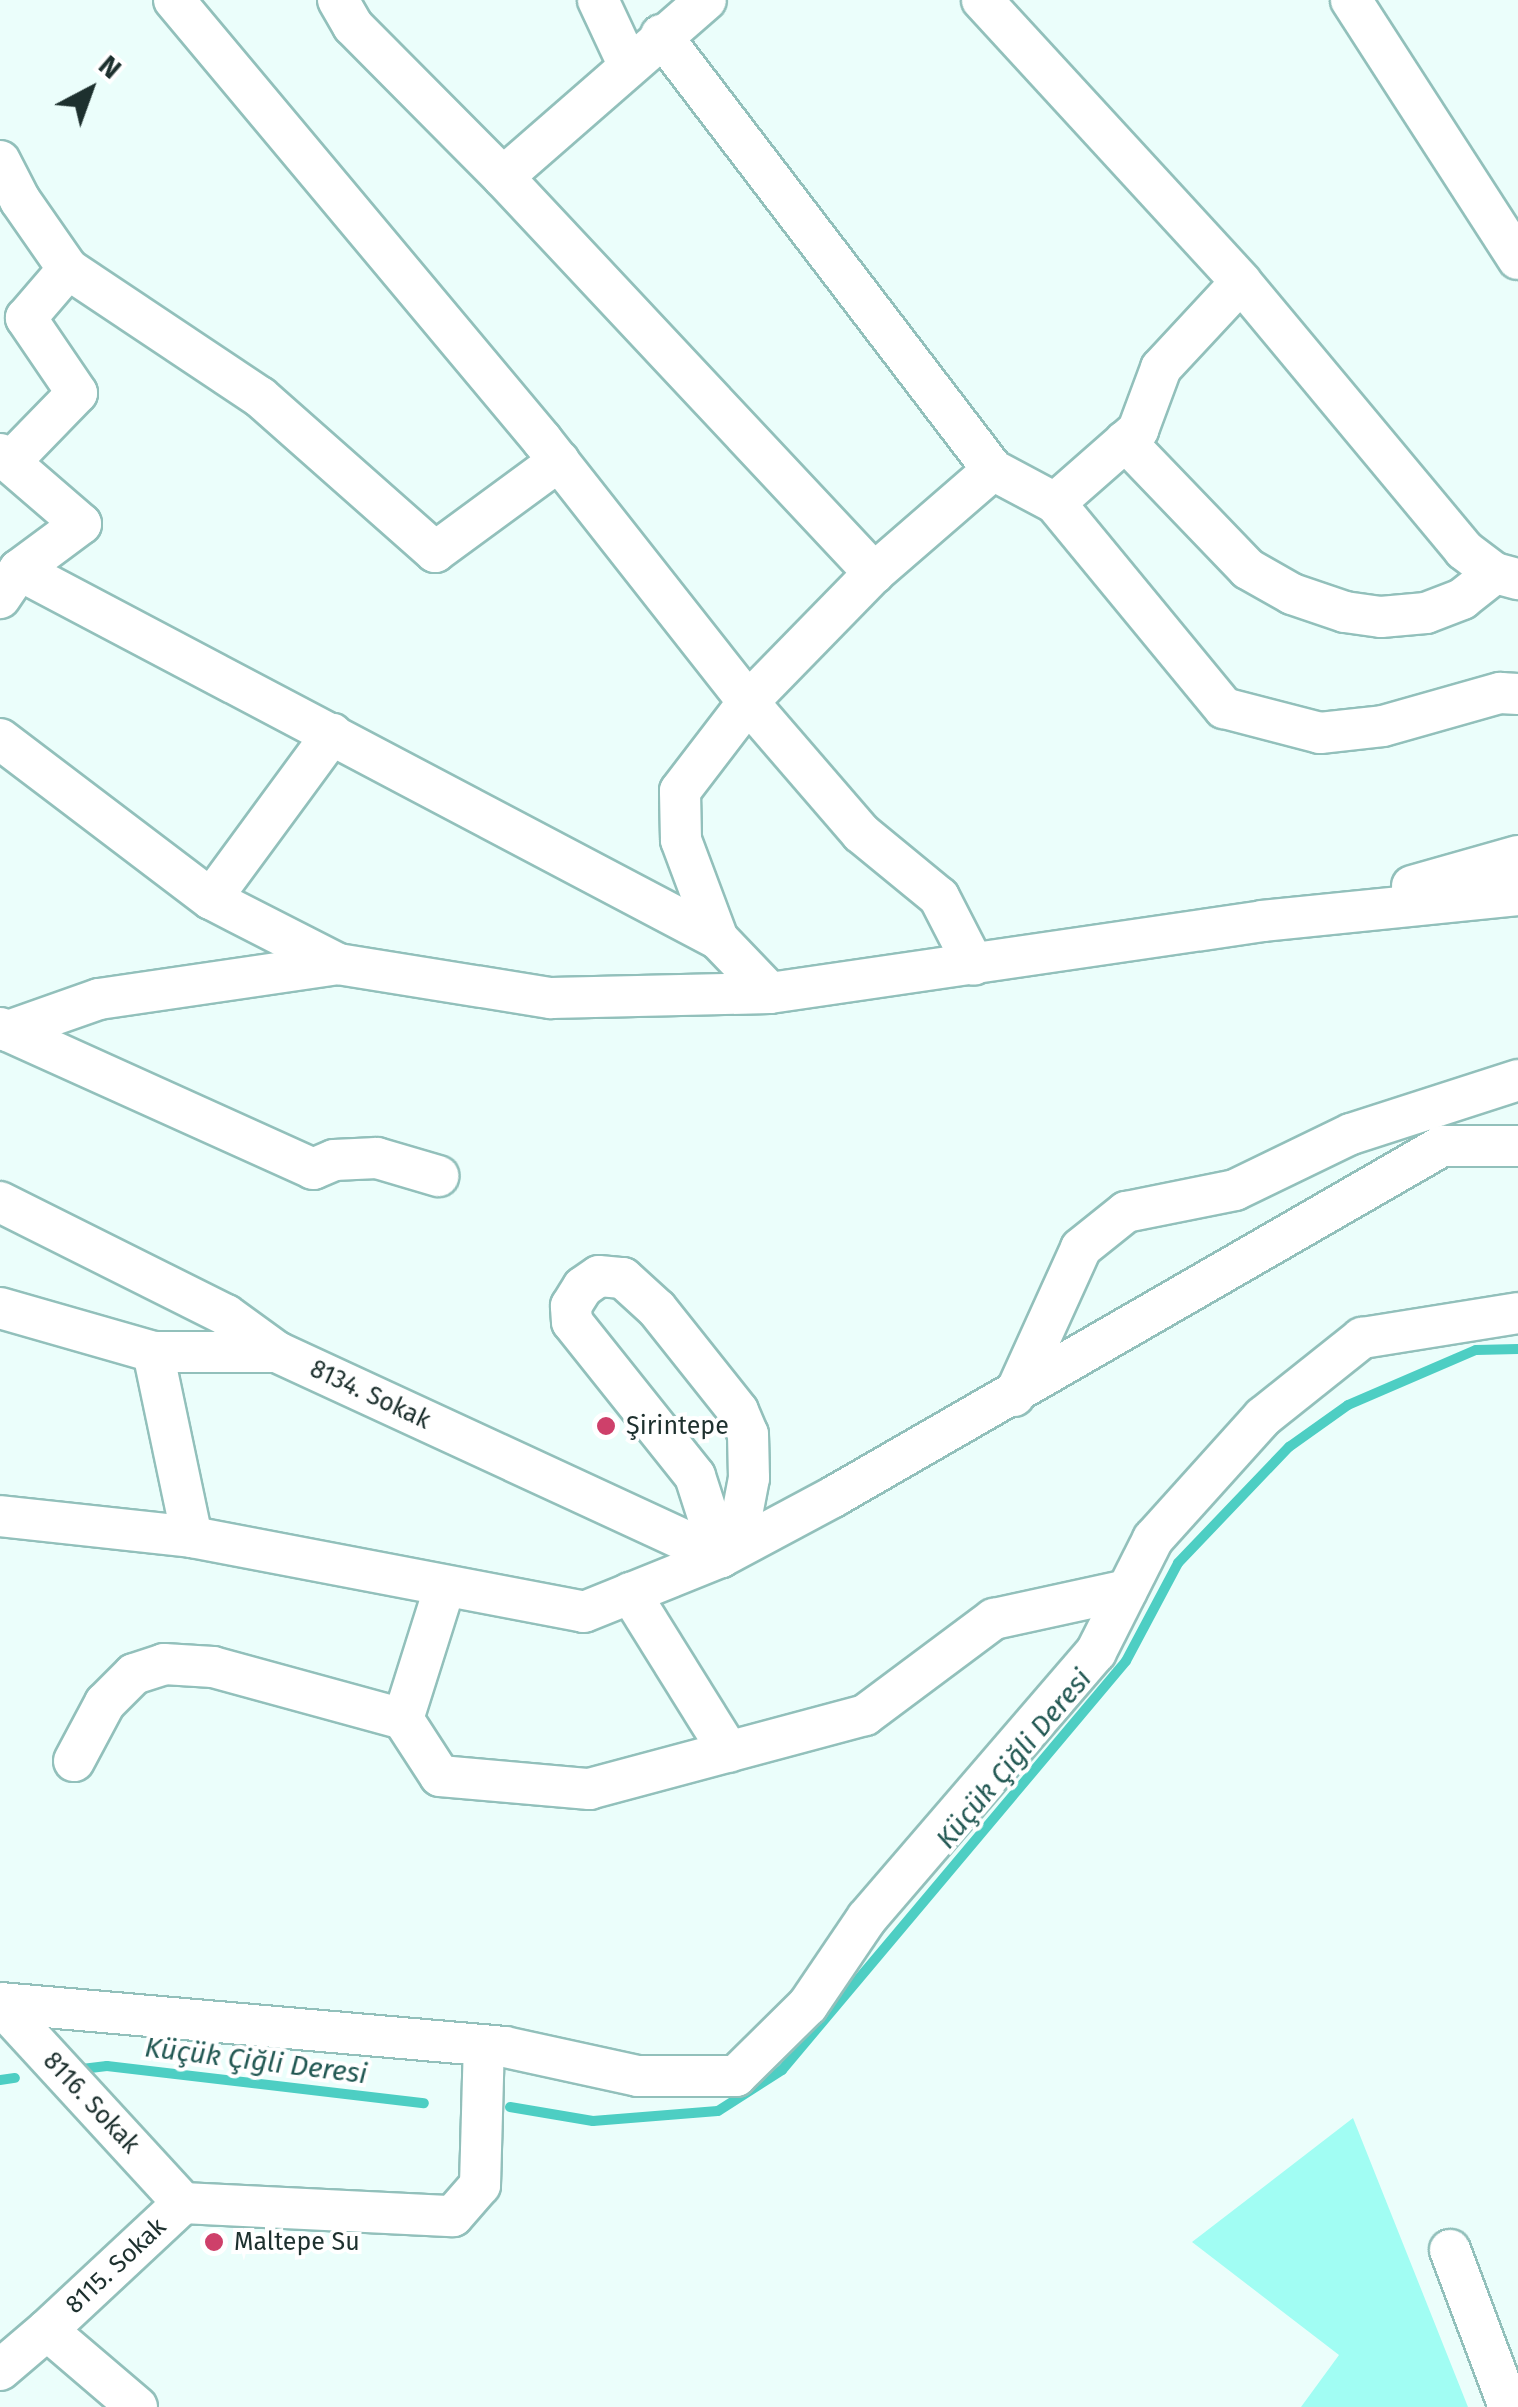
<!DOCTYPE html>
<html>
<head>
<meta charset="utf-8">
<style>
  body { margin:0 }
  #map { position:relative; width:1518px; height:2407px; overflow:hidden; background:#ebfefb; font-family:"Fira Sans",sans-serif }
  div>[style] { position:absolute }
  .green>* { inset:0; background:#a1fdf3 }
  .stream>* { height:10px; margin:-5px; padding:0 5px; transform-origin:5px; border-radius:5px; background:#4dcec3 }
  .roads { filter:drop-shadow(2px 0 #92c0bb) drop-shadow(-2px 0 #92c0bb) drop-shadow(0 2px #92c0bb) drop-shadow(0 -2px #92c0bb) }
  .minor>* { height:40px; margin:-20px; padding:0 20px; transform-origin:20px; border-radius:20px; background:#fff }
  .dots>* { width:28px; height:28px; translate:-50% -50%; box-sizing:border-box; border:5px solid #fff; border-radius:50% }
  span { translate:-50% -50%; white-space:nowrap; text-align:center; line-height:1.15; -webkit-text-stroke:8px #fff; paint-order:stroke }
  .street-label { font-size:25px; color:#1d302e }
  .poi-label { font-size:25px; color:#1d302e }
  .left { translate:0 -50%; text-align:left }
  .water-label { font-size:28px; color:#225853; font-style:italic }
  .north { position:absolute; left:40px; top:40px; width:100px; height:100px; -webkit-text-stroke:8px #fff; paint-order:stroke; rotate:41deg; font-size:28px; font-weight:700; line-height:40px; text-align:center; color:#1d302e }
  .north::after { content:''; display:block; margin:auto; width:35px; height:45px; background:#1d302e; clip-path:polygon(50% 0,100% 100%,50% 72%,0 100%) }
</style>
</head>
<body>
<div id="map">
  <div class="green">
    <div style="clip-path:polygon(1353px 2118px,1468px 2407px,1301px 2407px,1339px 2355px,1192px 2242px)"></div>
  </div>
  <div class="stream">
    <div style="left:82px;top:2069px;width:25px;rotate:-7deg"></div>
    <div style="left:107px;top:2066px;width:319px;rotate:6.7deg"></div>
    <div style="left:0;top:2080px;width:15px;rotate:-8deg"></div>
    <div style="left:510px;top:2107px;width:84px;rotate:9.6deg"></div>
    <div style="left:593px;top:2121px;width:125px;rotate:-4.6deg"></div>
    <div style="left:718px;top:2111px;width:76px;rotate:-32.6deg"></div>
    <div style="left:782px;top:2070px;width:534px;rotate:-49.93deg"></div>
    <div style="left:1126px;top:1661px;width:111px;rotate:-62deg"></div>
    <div style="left:1178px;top:1563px;width:161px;rotate:-46.3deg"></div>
    <div style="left:1289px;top:1447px;width:72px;rotate:-35.4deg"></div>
    <div style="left:1348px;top:1405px;width:139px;rotate:-23.3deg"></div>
    <div style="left:1476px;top:1350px;width:42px;rotate:-1.4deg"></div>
  </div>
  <div class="roads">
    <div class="minor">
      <div style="left:174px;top:0;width:574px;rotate:50.09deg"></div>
      <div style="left:542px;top:440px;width:333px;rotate:51.8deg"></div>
      <div style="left:748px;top:702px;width:173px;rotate:49.2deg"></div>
      <div style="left:861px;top:833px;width:101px;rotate:39.4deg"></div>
      <div style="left:939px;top:897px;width:76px;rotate:62.8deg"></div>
      <div style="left:338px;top:0;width:30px;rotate:60deg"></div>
      <div style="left:353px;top:26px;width:213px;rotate:45.2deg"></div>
      <div style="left:503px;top:177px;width:543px;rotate:46.87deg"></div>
      <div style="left:874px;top:573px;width:157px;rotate:-40.9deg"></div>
      <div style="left:993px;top:470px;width:70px;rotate:28deg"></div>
      <div style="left:1055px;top:503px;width:111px;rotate:-41.3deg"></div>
      <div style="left:1138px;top:430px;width:66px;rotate:-69.6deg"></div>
      <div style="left:1161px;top:368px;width:117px;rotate:-47.1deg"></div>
      <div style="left:1241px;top:282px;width:349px;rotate:50.2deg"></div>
      <div style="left:1464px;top:550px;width:39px;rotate:37deg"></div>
      <div style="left:1495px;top:573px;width:24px;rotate:15deg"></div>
      <div style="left:598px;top:0;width:71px;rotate:64.9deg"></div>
      <div style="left:982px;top:0;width:383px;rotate:47.4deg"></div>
      <div style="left:1351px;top:0;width:308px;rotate:57.2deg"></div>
      <div style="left:661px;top:35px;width:547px;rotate:52.65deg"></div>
      <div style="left:0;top:161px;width:44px;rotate:62.9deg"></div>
      <div style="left:20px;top:200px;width:84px;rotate:55.2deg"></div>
      <div style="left:68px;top:269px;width:231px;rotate:33.7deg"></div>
      <div style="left:260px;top:397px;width:234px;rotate:41.5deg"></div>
      <div style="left:435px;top:552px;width:154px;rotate:-36.3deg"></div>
      <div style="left:503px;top:177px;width:269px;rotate:-41.1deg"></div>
      <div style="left:1125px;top:441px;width:178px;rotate:46.1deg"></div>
      <div style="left:1248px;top:569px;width:51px;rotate:29.6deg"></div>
      <div style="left:1292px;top:594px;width:56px;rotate:18.8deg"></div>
      <div style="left:1345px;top:612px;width:36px;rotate:8deg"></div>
      <div style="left:1381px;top:617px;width:45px;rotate:-5.1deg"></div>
      <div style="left:1426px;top:613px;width:39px;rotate:-21deg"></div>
      <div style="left:1462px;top:599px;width:42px;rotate:-38.2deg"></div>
      <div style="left:0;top:454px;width:107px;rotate:40.8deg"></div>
      <div style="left:81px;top:524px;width:77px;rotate:143.4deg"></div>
      <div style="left:19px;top:570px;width:34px;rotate:124deg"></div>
      <div style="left:10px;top:462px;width:96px;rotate:-45.8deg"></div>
      <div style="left:77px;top:393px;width:91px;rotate:-124.2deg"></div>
      <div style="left:26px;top:318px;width:65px;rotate:-49.4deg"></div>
      <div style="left:1055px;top:503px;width:266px;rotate:50.5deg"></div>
      <div style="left:1224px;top:708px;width:99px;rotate:14.6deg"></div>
      <div style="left:1320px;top:733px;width:63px;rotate:-6.3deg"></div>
      <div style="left:1383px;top:726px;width:122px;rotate:-15.8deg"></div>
      <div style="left:1500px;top:693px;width:18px;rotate:3deg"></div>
      <div style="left:19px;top:570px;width:790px;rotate:27.83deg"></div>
      <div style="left:0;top:739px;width:265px;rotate:37.2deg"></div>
      <div style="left:211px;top:899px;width:143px;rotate:27.1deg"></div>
      <div style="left:338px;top:964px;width:216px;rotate:9.1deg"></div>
      <div style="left:551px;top:998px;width:219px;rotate:-1.3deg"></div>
      <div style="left:770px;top:993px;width:497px;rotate:-8.3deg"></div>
      <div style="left:1262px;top:921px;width:257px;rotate:-5.8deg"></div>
      <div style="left:1412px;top:886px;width:110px;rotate:-15.8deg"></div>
      <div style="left:211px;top:899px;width:205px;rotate:-53.7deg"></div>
      <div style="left:770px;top:993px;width:75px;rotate:-133.9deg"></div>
      <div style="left:718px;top:939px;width:106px;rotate:-110.5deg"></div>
      <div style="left:681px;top:840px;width:49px;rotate:-91.2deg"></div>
      <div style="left:680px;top:791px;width:112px;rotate:-52.6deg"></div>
      <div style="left:748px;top:702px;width:180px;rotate:-45.7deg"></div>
      <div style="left:0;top:1028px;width:9px;rotate:21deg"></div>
      <div style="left:8px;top:1031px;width:96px;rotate:-19.4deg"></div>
      <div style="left:99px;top:999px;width:242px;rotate:-8.3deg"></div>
      <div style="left:8px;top:1031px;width:335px;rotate:24.3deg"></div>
      <div style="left:313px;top:1169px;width:23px;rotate:-23deg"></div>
      <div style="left:334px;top:1160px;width:43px;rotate:-2.7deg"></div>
      <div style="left:377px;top:1158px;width:64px;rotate:16.4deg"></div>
      <div style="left:0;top:1202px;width:253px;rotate:26.6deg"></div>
      <div style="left:226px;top:1315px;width:63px;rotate:36deg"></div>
      <div style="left:599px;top:1276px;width:24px;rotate:5deg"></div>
      <div style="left:623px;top:1278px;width:46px;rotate:42.4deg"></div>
      <div style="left:657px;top:1309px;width:130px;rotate:51.5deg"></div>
      <div style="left:738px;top:1411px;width:25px;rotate:67deg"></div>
      <div style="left:748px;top:1434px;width:44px;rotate:88.7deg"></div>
      <div style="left:749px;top:1478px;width:43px;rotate:100.8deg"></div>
      <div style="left:741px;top:1520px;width:42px;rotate:118.4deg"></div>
      <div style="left:721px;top:1557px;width:85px;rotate:-107.8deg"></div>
      <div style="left:695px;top:1476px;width:197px;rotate:-128.6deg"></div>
      <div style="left:572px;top:1322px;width:16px;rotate:-94deg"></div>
      <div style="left:571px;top:1306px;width:22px;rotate:-58deg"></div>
      <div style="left:583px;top:1287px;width:19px;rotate:-35deg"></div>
      <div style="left:0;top:1308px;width:159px;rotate:16deg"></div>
      <div style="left:153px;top:1352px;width:124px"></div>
      <div style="left:277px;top:1352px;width:489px;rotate:24.8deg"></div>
      <div style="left:153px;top:1352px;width:189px;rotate:78.1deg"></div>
      <div style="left:1014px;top:1396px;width:162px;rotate:-65.6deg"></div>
      <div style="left:1081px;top:1248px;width:58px;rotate:-38.7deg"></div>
      <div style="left:1126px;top:1212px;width:111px;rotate:-11.4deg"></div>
      <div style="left:1235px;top:1190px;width:129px;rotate:-25.8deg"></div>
      <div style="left:1351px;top:1134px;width:176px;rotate:-17.9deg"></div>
      <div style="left:0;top:1516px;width:193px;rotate:6.2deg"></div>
      <div style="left:192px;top:1537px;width:399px;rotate:10.8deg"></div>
      <div style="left:584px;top:1612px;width:148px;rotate:-21.9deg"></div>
      <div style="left:721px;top:1557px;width:127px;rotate:-28.2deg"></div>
      <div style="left:833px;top:1497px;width:703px;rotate:-29.96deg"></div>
      <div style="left:1442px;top:1146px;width:76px"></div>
      <div style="left:445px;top:1586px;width:139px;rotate:107.5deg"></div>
      <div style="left:403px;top:1719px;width:68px;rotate:57deg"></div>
      <div style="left:440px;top:1776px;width:150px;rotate:5deg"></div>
      <div style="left:589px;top:1789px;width:286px;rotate:-15deg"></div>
      <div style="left:865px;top:1715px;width:161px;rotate:-36.7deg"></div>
      <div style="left:994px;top:1619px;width:136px;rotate:-12.3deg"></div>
      <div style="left:630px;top:1593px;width:187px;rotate:58.1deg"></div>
      <div style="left:74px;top:1761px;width:66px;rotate:-61.9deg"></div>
      <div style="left:105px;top:1703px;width:41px;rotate:-45deg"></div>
      <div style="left:134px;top:1674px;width:32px;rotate:-18deg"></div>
      <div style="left:164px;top:1664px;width:49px;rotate:3.5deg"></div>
      <div style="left:213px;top:1667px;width:197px;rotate:15.3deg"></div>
      <div style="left:0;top:2003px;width:507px;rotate:4.98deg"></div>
      <div style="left:505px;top:2047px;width:136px;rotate:12.3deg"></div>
      <div style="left:638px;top:2076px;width:98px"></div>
      <div style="left:736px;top:2076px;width:101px;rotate:-44.6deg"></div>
      <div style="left:808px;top:2005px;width:105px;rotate:-55.9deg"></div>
      <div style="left:867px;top:1918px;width:351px;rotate:-49.3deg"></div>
      <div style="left:1096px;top:1652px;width:127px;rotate:-63.2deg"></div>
      <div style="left:1153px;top:1539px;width:164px;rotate:-48deg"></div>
      <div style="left:1263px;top:1417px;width:127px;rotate:-38.6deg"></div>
      <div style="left:1362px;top:1338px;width:158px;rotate:-9.1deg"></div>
      <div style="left:0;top:2004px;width:270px;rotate:47.4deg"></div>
      <div style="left:183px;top:2203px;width:270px;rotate:2.8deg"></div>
      <div style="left:453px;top:2216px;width:41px;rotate:-48.9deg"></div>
      <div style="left:480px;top:2185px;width:139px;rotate:-88.4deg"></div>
      <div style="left:1450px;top:2250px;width:168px;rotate:69.4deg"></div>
      <div style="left:0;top:2370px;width:62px;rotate:-40.4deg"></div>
      <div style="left:137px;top:2407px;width:118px;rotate:-139.5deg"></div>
      <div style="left:47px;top:2330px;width:186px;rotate:-43deg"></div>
    </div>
  </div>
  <div class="dots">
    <div style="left:606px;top:1426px;background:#ce406a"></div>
    <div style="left:214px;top:2242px;background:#ce406a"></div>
  </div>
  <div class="street-label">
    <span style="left:370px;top:1395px;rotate:25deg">8134. Sokak</span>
    <span style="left:91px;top:2103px;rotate:47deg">8116. Sokak</span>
    <span style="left:116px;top:2266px;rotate:-43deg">8115. Sokak</span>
  </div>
  <div class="poi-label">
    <span class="left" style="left:626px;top:1426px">Şirintepe</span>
    <span class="left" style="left:234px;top:2242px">Maltepe Su</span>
  </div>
  <div class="water-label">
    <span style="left:1014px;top:1759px;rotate:-50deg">Küçük Çiğli Deresi</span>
    <span style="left:256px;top:2061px;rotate:7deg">Küçük Çiğli Deresi</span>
  </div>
  <div class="north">N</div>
</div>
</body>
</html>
